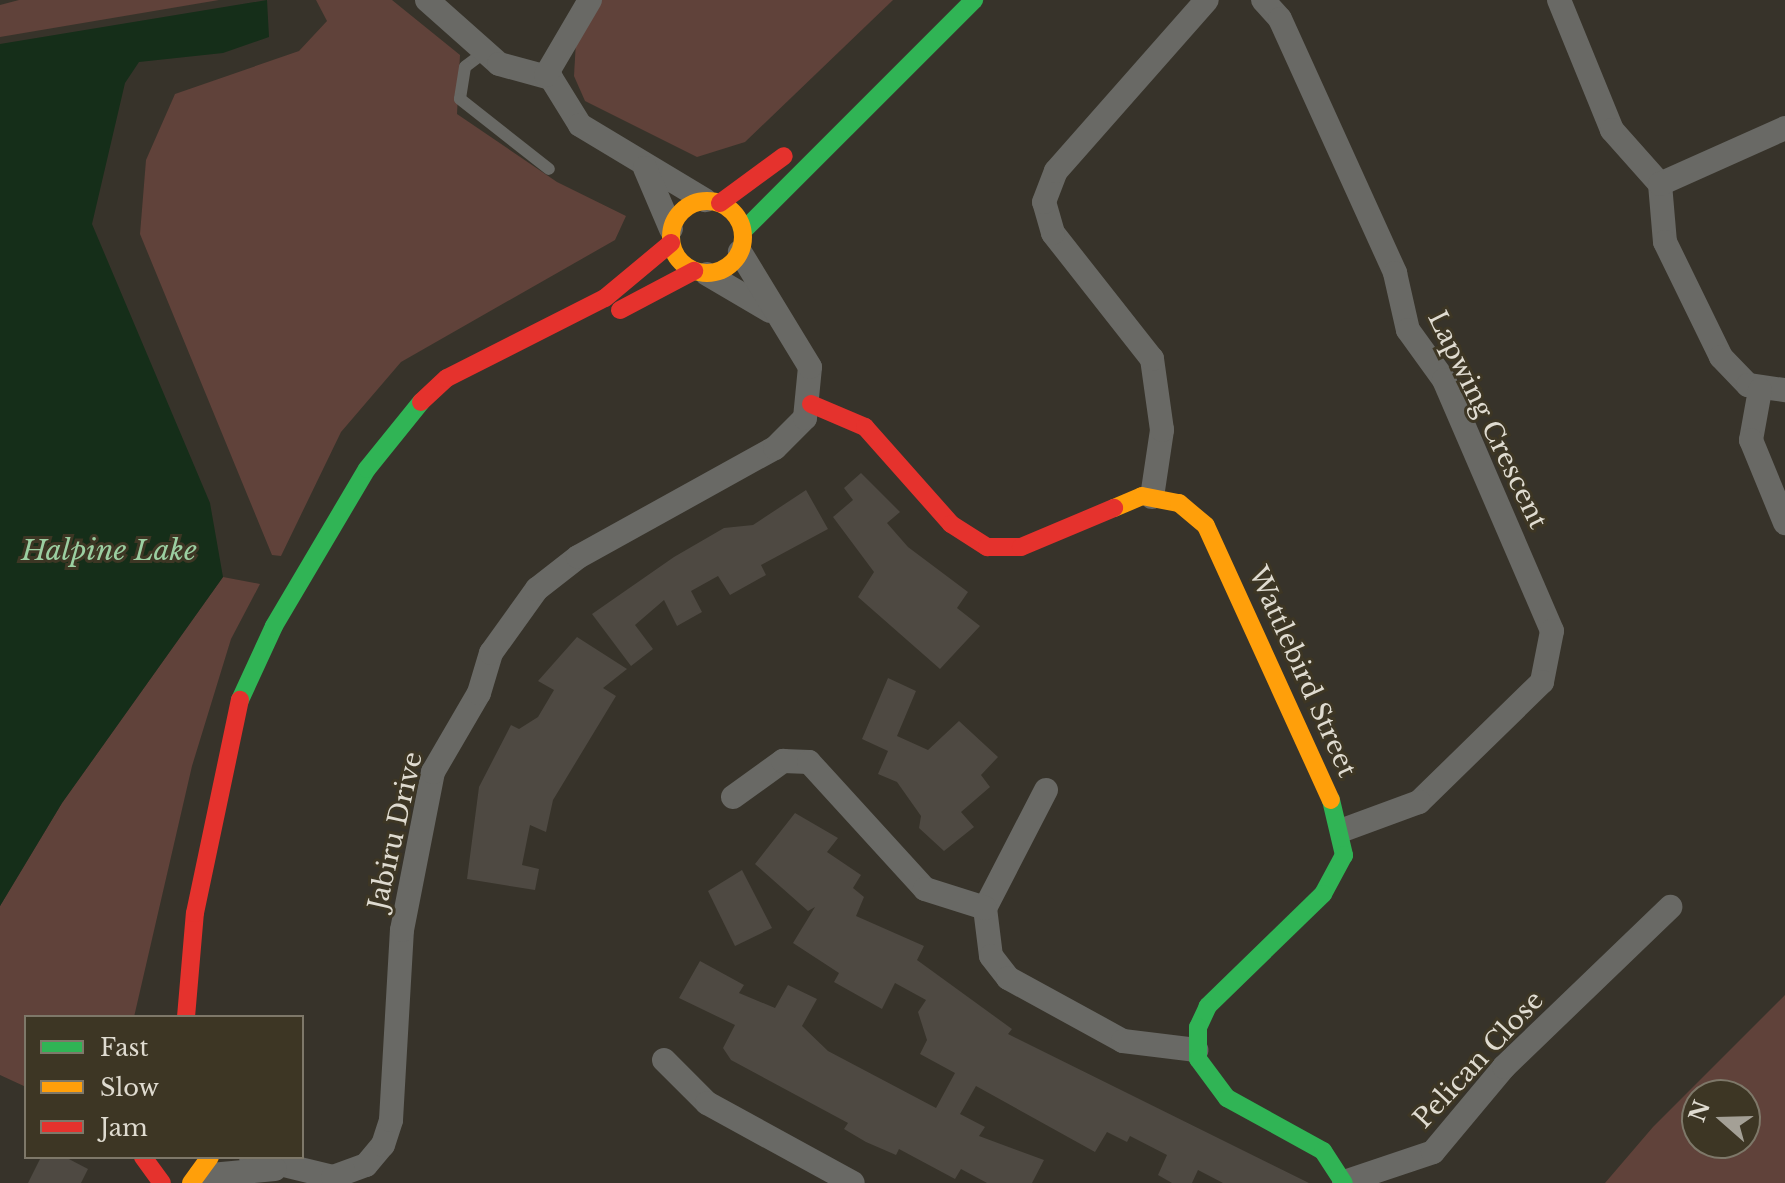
<!DOCTYPE html>
<html>
<head>
<meta charset="utf-8">
<style>
  body { margin:0 }
  #map { position:relative; width:1785px; height:1183px; overflow:hidden; background:#37332a; font-family:"Libre Baskerville",serif }
  div>[style] { position:absolute }
  .green>* { inset:0; background:#60423a }
  .water>* { inset:0; background:#152e19 }
  .building>* { inset:0; background:#4e4942 }
  .lane>* { height:12px; margin:-6px; padding:0 6px; transform-origin:6px; border-radius:6px; background:#696965 }
  .street>* { height:24px; margin:-12px; padding:0 12px; transform-origin:12px; border-radius:12px; background:#696965 }
  .fast>* { height:18px; margin:-9px; padding:0 9px; transform-origin:9px; border-radius:9px; background:#30b455 }
  .slow>* { height:18px; margin:-9px; padding:0 9px; transform-origin:9px; border-radius:9px; background:#ff9f0a }
  .slow>.ring { margin:-9px; padding:0; box-sizing:content-box; background:none; border:18px solid #ff9f0a; border-radius:50% }
  .jam>* { height:18px; margin:-9px; padding:0 9px; transform-origin:9px; border-radius:9px; background:#e5322d }
  span { translate:-50% -50%; white-space:nowrap; text-align:center; line-height:1.15; -webkit-text-stroke:6px #3d3624; paint-order:stroke }
  .street-label { font-size:26px; color:#dfdbd0 }
  .water-label { font-size:28px; color:#9bcfa1; font-style:italic }
  .legend { position:absolute; left:24px; top:1015px; width:280px; height:144px; box-sizing:border-box; background:#3d3624; border:2px solid #7e7869; margin:0; padding:10px 14px; list-style:none; font-size:24px; color:#dfdbd0 }
  .legend li { display:flex; align-items:center; gap:16px; height:40px }
  .legend b { width:40px; border:2px solid #7e7869 }
  .north { position:absolute; left:1681px; top:1079px; width:80px; height:80px; box-sizing:border-box; background:#3d3624; border:2px solid #7e7869; border-radius:50%; rotate:290deg; font-size:22px; font-weight:700; line-height:32px; text-align:center; color:#dfdbd0 }
  .north::after { content:''; display:block; margin:auto; width:28px; height:36px; background:#a4a096; clip-path:polygon(50% 0,100% 100%,50% 72%,0 100%) }
</style>
</head>
<body>
<div id="map">
  <div class="green">
    <div style="clip-path:polygon(19px 0,219px 0,0 37px,0 5px)"></div>
    <div style="clip-path:polygon(316px 0,392px 0,460px 55px,457px 114px,557px 182px,626px 216px,615px 240px,401px 362px,341px 432px,281px 556px,272px 555px,140px 234px,146px 160px,175px 94px,299px 51px,327px 21px)"></div>
    <div style="clip-path:polygon(601px 0,893px 0,745px 142px,697px 157px,585px 101px,574px 76px,576px 41px)"></div>
    <div style="clip-path:polygon(223px 577px,260px 584px,231px 639px,192px 766px,134px 1017px,26px 1017px,26px 1087px,0 1075px,0 906px,62px 803px)"></div>
    <div style="clip-path:polygon(evenodd,1785px 995px,1785px 1183px,1605px 1183px,1653px 1127px,1785px 995px,1697px 1095px,1745px 1095px,1745px 1143px,1697px 1143px,1697px 1095px)"></div>
  </div>
  <div class="water">
    <div style="clip-path:polygon(267px 0,269px 37px,223px 53px,139px 62px,125px 83px,92px 224px,210px 503px,223px 577px,62px 803px,0 906px,0 44px)"></div>
  </div>
  <div class="building">
    <div style="clip-path:polygon(861px 473px,900px 512px,887px 523px,908px 547px,968px 592px,957px 608px,980px 626px,940px 669px,858px 597px,874px 572px,833px 517px,853px 500px,844px 488px)"></div>
    <div style="clip-path:polygon(806px 490px,828px 529px,761px 565px,766px 575px,730px 595px,718px 576px,691px 591px,702px 612px,677px 626px,664px 600px,635px 625px,653px 649px,631px 666px,592px 614px,674px 557px,724px 528px,753px 525px)"></div>
    <div style="clip-path:polygon(577px 637px,627px 669px,603px 688px,616px 696px,553px 800px,546px 832px,530px 825px,522px 865px,539px 869px,535px 890px,467px 879px,479px 787px,511px 725px,519px 729px,538px 717px,554px 690px,538px 681px)"></div>
    <div style="clip-path:polygon(888px 678px,916px 691px,897px 736px,928px 750px,959px 721px,998px 757px,981px 775px,990px 787px,961px 812px,974px 827px,944px 851px,919px 828px,921px 816px,897px 782px,878px 774px,888px 751px,862px 739px)"></div>
    <div style="clip-path:polygon(795px 813px,838px 838px,827px 852px,861px 875px,853px 888px,864px 897px,856px 916px,924px 946px,917px 960px,1012px 1029px,1008px 1034px,1309px 1183px,1223px 1183px,1198px 1170px,1192px 1183px,1172px 1183px,1158px 1175px,1167px 1155px,1130px 1136px,1127px 1142px,1107px 1132px,1095px 1152px,976px 1086px,960px 1114px,985px 1127px,979px 1136px,1044px 1160px,1032px 1183px,987px 1183px,961px 1169px,955px 1179px,899px 1149px,896px 1155px,866px 1142px,844px 1129px,848px 1123px,731px 1060px,723px 1048px,735px 1025px,679px 998px,700px 961px,744px 985px,739px 993px,775px 1008px,788px 985px,817px 999px,802px 1026px,828px 1051px,936px 1108px,955px 1073px,920px 1054px,927px 1040px,918px 1012px,926px 1000px,895px 983px,882px 1009px,834px 982px,839px 973px,793px 943px,815px 907px,808px 911px,755px 864px)"></div>
    <div style="clip-path:polygon(742px 870px,772px 928px,735px 946px,708px 891px)"></div>
    <div style="clip-path:polygon(41px 1157px,65px 1157px,88px 1169px,81px 1183px,28px 1183px)"></div>
  </div>
  <div class="lane">
    <div style="left:486px;top:51px;width:26px;rotate:143deg"></div>
    <div style="left:465px;top:67px;width:32px;rotate:99deg"></div>
    <div style="left:460px;top:99px;width:113px;rotate:38.2deg"></div>
  </div>
  <div class="street">
    <div style="left:427px;top:0;width:96px;rotate:41.6deg"></div>
    <div style="left:499px;top:64px;width:54px;rotate:15.1deg"></div>
    <div style="left:551px;top:78px;width:55px;rotate:58.3deg"></div>
    <div style="left:580px;top:125px;width:146px;rotate:31deg"></div>
    <div style="left:1263px;top:0;width:25px;rotate:48deg"></div>
    <div style="left:1280px;top:19px;width:279px;rotate:65.6deg"></div>
    <div style="left:1395px;top:273px;width:58px;rotate:77.2deg"></div>
    <div style="left:1408px;top:330px;width:62px;rotate:54.2deg"></div>
    <div style="left:1444px;top:380px;width:273px;rotate:66.7deg"></div>
    <div style="left:1552px;top:631px;width:52px;rotate:101.1deg"></div>
    <div style="left:1542px;top:682px;width:172px;rotate:135.7deg"></div>
    <div style="left:1419px;top:802px;width:81px;rotate:159.8deg"></div>
    <div style="left:1559px;top:0;width:140px;rotate:67.8deg"></div>
    <div style="left:1612px;top:130px;width:72px;rotate:48.4deg"></div>
    <div style="left:1660px;top:184px;width:58px;rotate:85.1deg"></div>
    <div style="left:1665px;top:242px;width:128px;rotate:64deg"></div>
    <div style="left:1721px;top:357px;width:39px;rotate:46deg"></div>
    <div style="left:1748px;top:385px;width:37px;rotate:8deg"></div>
    <div style="left:546px;top:75px;width:87px;rotate:-59.6deg"></div>
    <div style="left:645px;top:168px;width:66px;rotate:66.9deg"></div>
    <div style="left:1660px;top:184px;width:137px;rotate:-24.1deg"></div>
    <div style="left:707px;top:274px;width:73px;rotate:30.4deg"></div>
    <div style="left:1760px;top:390px;width:51px;rotate:100.2deg"></div>
    <div style="left:1751px;top:440px;width:90px;rotate:67.7deg"></div>
    <div style="left:1152px;top:497px;width:68px;rotate:-81.5deg"></div>
    <div style="left:1162px;top:430px;width:72px;rotate:-98deg"></div>
    <div style="left:1152px;top:359px;width:160px;rotate:-128.2deg"></div>
    <div style="left:1053px;top:233px;width:32px;rotate:-106deg"></div>
    <div style="left:1044px;top:202px;width:33px;rotate:-69deg"></div>
    <div style="left:1056px;top:171px;width:228px;rotate:-48.6deg"></div>
    <div style="left:1046px;top:790px;width:133px;rotate:117.3deg"></div>
    <div style="left:985px;top:908px;width:48px;rotate:82.9deg"></div>
    <div style="left:991px;top:956px;width:28px;rotate:52deg"></div>
    <div style="left:1008px;top:978px;width:131px;rotate:28.7deg"></div>
    <div style="left:1123px;top:1041px;width:74px;rotate:7deg"></div>
    <div style="left:733px;top:797px;width:62px;rotate:-35.8deg"></div>
    <div style="left:783px;top:761px;width:26px;rotate:2deg"></div>
    <div style="left:809px;top:762px;width:172px;rotate:47.6deg"></div>
    <div style="left:925px;top:889px;width:63px;rotate:17.6deg"></div>
    <div style="left:664px;top:1060px;width:61px;rotate:45deg"></div>
    <div style="left:707px;top:1103px;width:166px;rotate:28.7deg"></div>
    <div style="left:251px;top:1157px;width:84px;rotate:13.7deg"></div>
    <div style="left:333px;top:1177px;width:35px;rotate:-20deg"></div>
    <div style="left:366px;top:1165px;width:26px;rotate:-50deg"></div>
    <div style="left:383px;top:1145px;width:26px;rotate:-72deg"></div>
    <div style="left:391px;top:1120px;width:190px;rotate:-86.7deg"></div>
    <div style="left:402px;top:930px;width:161px;rotate:-78.9deg"></div>
    <div style="left:433px;top:772px;width:91px;rotate:-59.8deg"></div>
    <div style="left:479px;top:693px;width:42px;rotate:-73.3deg"></div>
    <div style="left:491px;top:653px;width:79px;rotate:-54.3deg"></div>
    <div style="left:537px;top:589px;width:52px;rotate:-38deg"></div>
    <div style="left:578px;top:557px;width:225px;rotate:-29deg"></div>
    <div style="left:775px;top:448px;width:42px;rotate:-45deg"></div>
    <div style="left:805px;top:418px;width:51px;rotate:-84.4deg"></div>
    <div style="left:810px;top:367px;width:135px;rotate:-121.3deg"></div>
    <div style="left:200px;top:1176px;width:75px;rotate:-5.3deg"></div>
    <div style="left:1344px;top:1182px;width:94px;rotate:-18.6deg"></div>
    <div style="left:1433px;top:1152px;width:111px;rotate:-50.1deg"></div>
    <div style="left:1504px;top:1067px;width:231px;rotate:-43.9deg"></div>
  </div>
  <div class="fast">
    <div style="left:743px;top:231px;width:327px;rotate:-45deg"></div>
    <div style="left:240px;top:700px;width:81px;rotate:-65.3deg"></div>
    <div style="left:274px;top:626px;width:182px;rotate:-59.4deg"></div>
    <div style="left:367px;top:469px;width:86px;rotate:-51.1deg"></div>
    <div style="left:1331px;top:800px;width:57px;rotate:76.7deg"></div>
    <div style="left:1344px;top:855px;width:44px;rotate:118.3deg"></div>
    <div style="left:1323px;top:894px;width:161px;rotate:135.8deg"></div>
    <div style="left:1208px;top:1006px;width:23px;rotate:115deg"></div>
    <div style="left:1198px;top:1027px;width:32px;rotate:90deg"></div>
    <div style="left:1198px;top:1059px;width:49px;rotate:53.4deg"></div>
    <div style="left:1227px;top:1098px;width:110px;rotate:28.9deg"></div>
    <div style="left:1323px;top:1151px;width:38px;rotate:57deg"></div>
  </div>
  <div class="slow">
    <div class="ring" style="left:671px;top:201px;width:54px;height:54px"></div>
    <div style="left:1114px;top:508px;width:30px;rotate:-23deg"></div>
    <div style="left:1142px;top:496px;width:38px;rotate:11deg"></div>
    <div style="left:1179px;top:503px;width:35px;rotate:40deg"></div>
    <div style="left:1206px;top:526px;width:301px;rotate:65.5deg"></div>
    <div style="left:191px;top:1183px;width:32px;rotate:-54deg"></div>
  </div>
  <div class="jam">
    <div style="left:720px;top:203px;width:79px;rotate:-36.3deg"></div>
    <div style="left:620px;top:310px;width:84px;rotate:-27.8deg"></div>
    <div style="left:421px;top:402px;width:35px;rotate:-43deg"></div>
    <div style="left:447px;top:378px;width:177px;rotate:-26.9deg"></div>
    <div style="left:605px;top:298px;width:86px;rotate:-39.8deg"></div>
    <div style="left:811px;top:404px;width:59px;rotate:23.1deg"></div>
    <div style="left:865px;top:427px;width:130px;rotate:48.4deg"></div>
    <div style="left:951px;top:524px;width:43px;rotate:32.6deg"></div>
    <div style="left:987px;top:547px;width:34px"></div>
    <div style="left:1021px;top:547px;width:101px;rotate:-22.8deg"></div>
    <div style="left:186px;top:1017px;width:104px;rotate:-85.1deg"></div>
    <div style="left:195px;top:913px;width:218px;rotate:-78.1deg"></div>
    <div style="left:143px;top:1157px;width:32px;rotate:54deg"></div>
  </div>
  <div class="street-label">
    <span style="left:1487px;top:420px;rotate:64deg">Lapwing Crescent</span>
    <span style="left:1302px;top:672px;rotate:66deg">Wattlebird Street</span>
    <span style="left:396px;top:831px;rotate:-77deg">Jabiru Drive</span>
    <span style="left:1479px;top:1060px;rotate:-47deg">Pelican Close</span>
  </div>
  <div class="water-label">
    <span style="left:109px;top:551px">Halpine Lake</span>
  </div>
  <ul class="legend">
  <li><b style="height:10px;background:#30b455"></b>Fast</li>
  <li><b style="height:10px;background:#ff9f0a"></b>Slow</li>
  <li><b style="height:10px;background:#e5322d"></b>Jam</li>
  </ul>
  <div class="north">N</div>
</div>
</body>
</html>
